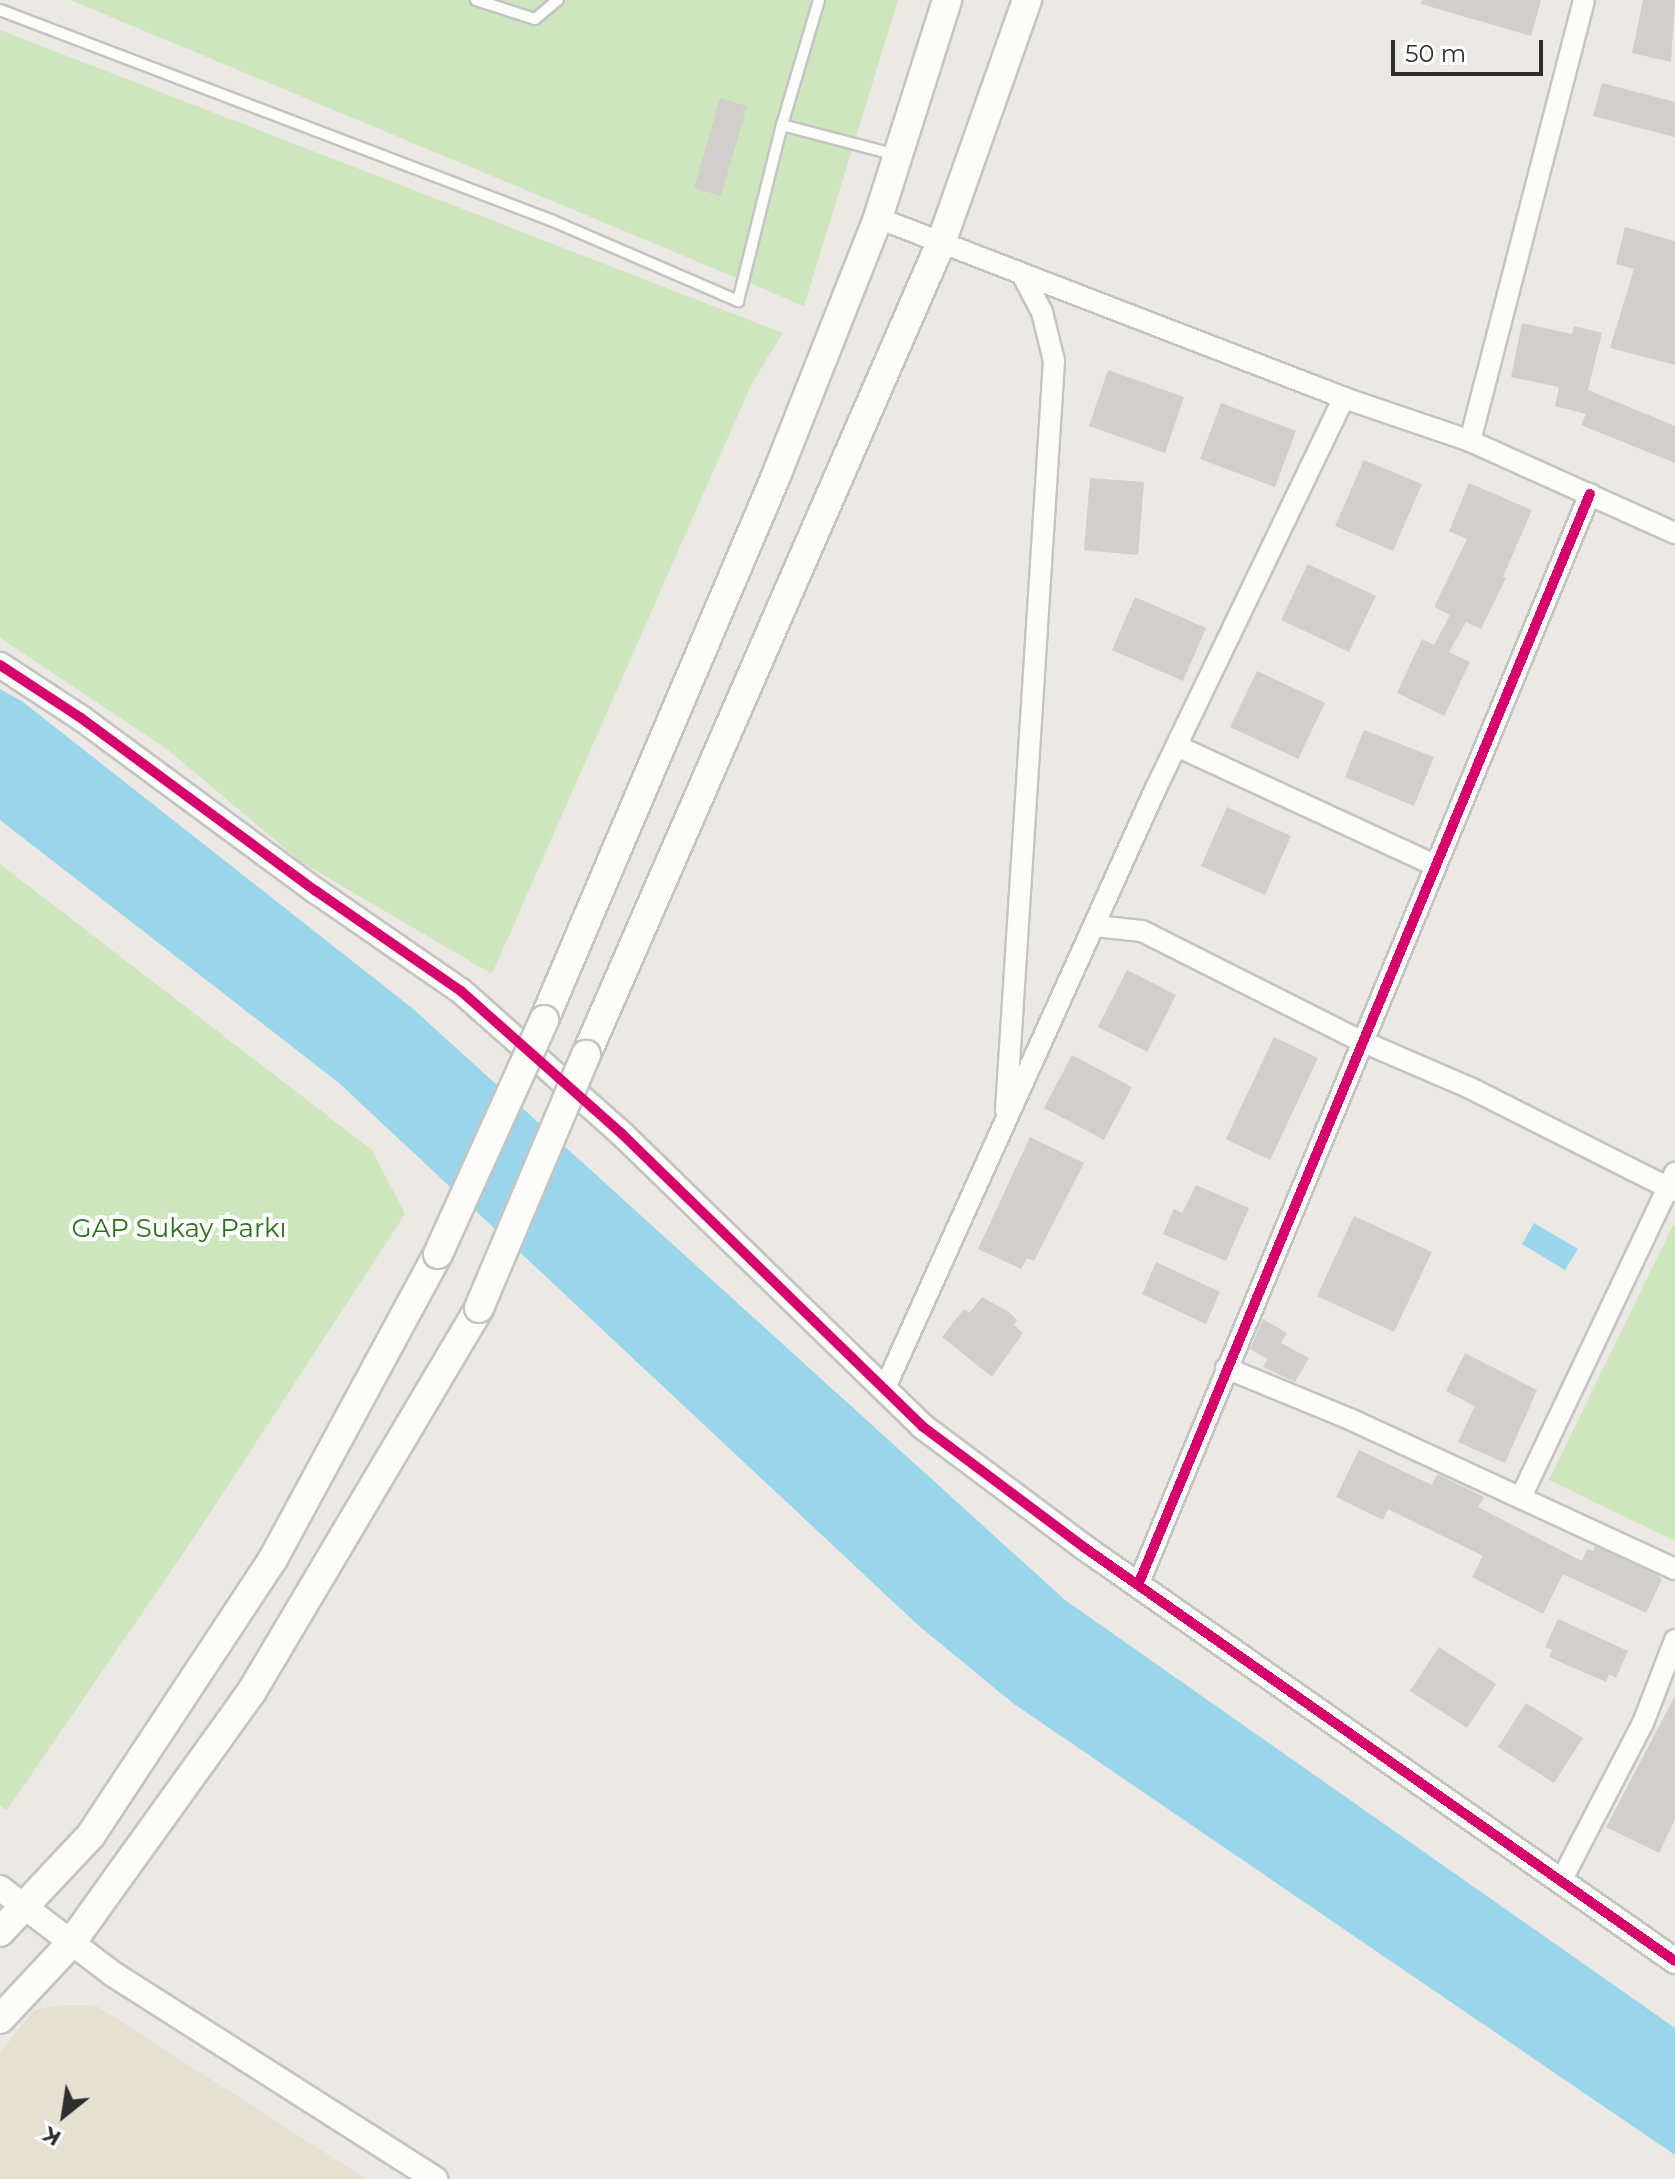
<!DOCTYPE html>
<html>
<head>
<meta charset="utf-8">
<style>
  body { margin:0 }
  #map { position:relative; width:1675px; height:2179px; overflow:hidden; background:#ece8e4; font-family:Montserrat,sans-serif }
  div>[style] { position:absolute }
  .education>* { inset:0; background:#e6e0d3 }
  .green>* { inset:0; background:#cee6be }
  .water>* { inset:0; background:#99d6ec }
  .building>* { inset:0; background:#d1cecb }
  .roads { filter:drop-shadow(2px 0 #c5c4c5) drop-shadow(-2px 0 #c5c4c5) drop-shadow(0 2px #c5c4c5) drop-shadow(0 -2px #c5c4c5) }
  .service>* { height:10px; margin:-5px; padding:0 5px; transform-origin:5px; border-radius:5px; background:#fcfcfb }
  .minor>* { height:20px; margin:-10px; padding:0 10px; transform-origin:10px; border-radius:10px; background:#fcfcfb }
  .tertiary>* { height:24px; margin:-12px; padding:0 12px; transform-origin:12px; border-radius:12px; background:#fcfcfb }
  .secondary>* { height:28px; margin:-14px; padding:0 14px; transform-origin:14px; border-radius:14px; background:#fcfcfb }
  .bridges { filter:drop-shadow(2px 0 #c5c4c5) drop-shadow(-2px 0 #c5c4c5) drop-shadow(0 2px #c5c4c5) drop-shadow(0 -2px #c5c4c5) }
  .secondary-bridge>* { height:28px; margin:-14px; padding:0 14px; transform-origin:14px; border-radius:14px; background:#fcfcfb }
  .cycleway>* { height:10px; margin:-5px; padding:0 5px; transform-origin:5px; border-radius:5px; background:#d6006c }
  span { translate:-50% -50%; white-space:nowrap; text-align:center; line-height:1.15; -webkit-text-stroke:8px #fff; paint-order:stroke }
  .park-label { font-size:26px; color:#2c6e1b }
  .north { position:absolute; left:24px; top:2075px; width:80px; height:80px; -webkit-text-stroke:6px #fff; paint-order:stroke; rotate:210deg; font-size:22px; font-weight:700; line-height:32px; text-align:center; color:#2e2e2e }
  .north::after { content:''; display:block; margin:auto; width:28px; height:36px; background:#2e2e2e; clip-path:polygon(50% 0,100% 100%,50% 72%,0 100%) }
  .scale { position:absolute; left:1391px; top:40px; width:152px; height:36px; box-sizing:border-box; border:4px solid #2e2e2e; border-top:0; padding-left:10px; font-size:24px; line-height:28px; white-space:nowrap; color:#2e2e2e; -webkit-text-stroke:6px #fff; paint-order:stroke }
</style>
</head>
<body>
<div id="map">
  <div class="education">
    <div style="clip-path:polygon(60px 2005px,95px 2005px,366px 2179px,0 2179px,0 2053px,34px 2010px)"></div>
  </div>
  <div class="green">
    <div style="clip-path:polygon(70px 0,898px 0,804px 306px)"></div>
    <div style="clip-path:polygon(0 30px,783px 333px,752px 383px,492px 974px,301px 862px,168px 750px,0 638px)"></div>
    <div style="clip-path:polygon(0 864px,372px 1150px,405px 1214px,195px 1536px,7px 1810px,0 1805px)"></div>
    <div style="clip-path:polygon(1673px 1225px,1675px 1226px,1675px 1541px,1549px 1480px)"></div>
  </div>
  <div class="water">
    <div style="clip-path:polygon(0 689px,23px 702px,412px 1008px,1065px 1600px,1675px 2028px,1675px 2155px,1014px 1704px,919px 1626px,339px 1083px,0 820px)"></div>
    <div style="clip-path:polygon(1534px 1223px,1578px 1249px,1565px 1270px,1522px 1244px)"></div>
  </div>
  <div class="building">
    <div style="clip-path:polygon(1422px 0,1541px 0,1531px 36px,1421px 4px)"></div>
    <div style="clip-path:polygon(1643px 0,1675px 0,1671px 62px,1632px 53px)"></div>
    <div style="clip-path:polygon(1602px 83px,1675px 102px,1675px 137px,1593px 116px)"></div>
    <div style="clip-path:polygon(720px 98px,747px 106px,721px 196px,694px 188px)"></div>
    <div style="clip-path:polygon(1625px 227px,1675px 241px,1675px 365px,1610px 348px,1634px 269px,1616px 264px)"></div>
    <div style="clip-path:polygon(1522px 323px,1572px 334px,1574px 326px,1602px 333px,1588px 390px,1675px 426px,1675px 463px,1581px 425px,1586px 414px,1555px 406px,1559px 387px,1511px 377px)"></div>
    <div style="clip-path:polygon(1108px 370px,1184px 397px,1165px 453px,1089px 426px)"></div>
    <div style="clip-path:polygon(1221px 403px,1296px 431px,1275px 487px,1200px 459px)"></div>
    <div style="clip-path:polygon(1364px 460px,1422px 484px,1393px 551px,1335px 526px)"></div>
    <div style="clip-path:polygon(1090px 478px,1144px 482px,1138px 555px,1084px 550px)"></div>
    <div style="clip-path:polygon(1469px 483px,1532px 510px,1503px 577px,1506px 578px,1481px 629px,1466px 622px,1449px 652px,1470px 662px,1444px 716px,1397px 693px,1422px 639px,1434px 645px,1450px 615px,1434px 607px,1467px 539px,1449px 531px)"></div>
    <div style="clip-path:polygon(1308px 564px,1376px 596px,1349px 652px,1281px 620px)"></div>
    <div style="clip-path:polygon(1135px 597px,1206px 628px,1183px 681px,1112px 650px)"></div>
    <div style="clip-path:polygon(1257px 671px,1325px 703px,1298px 759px,1230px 727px)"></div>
    <div style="clip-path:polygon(1364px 730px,1434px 757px,1414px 806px,1345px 777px)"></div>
    <div style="clip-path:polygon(1227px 807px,1291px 836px,1265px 895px,1201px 866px)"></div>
    <div style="clip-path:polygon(1127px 970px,1176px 995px,1147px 1052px,1098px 1027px)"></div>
    <div style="clip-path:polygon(1274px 1037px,1318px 1058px,1270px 1160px,1226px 1139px)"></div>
    <div style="clip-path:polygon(1072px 1055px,1132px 1087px,1104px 1140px,1044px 1108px)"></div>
    <div style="clip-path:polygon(1030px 1137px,1084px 1163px,1034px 1261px,1027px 1258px,1021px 1269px,978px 1249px)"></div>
    <div style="clip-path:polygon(1196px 1185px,1249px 1208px,1226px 1261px,1163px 1234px,1174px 1209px,1182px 1213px)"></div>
    <div style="clip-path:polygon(1354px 1216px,1432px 1252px,1394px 1332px,1317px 1296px)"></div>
    <div style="clip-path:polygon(1156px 1262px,1220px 1292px,1206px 1324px,1142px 1294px)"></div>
    <div style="clip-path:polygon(982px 1297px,1010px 1313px,1017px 1320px,1014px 1325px,1023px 1333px,992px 1377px,942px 1337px,964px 1309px,969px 1313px)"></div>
    <div style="clip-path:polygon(1263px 1319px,1287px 1333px,1281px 1343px,1309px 1358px,1295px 1382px,1263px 1367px,1268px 1359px,1250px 1349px)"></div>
    <div style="clip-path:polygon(1465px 1353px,1537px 1390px,1505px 1463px,1458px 1442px,1475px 1406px,1446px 1391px)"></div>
    <div style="clip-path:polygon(1359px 1450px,1432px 1485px,1437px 1474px,1484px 1497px,1478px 1507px,1582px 1561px,1587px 1549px,1593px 1551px,1595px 1546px,1657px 1575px,1662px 1579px,1646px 1613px,1563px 1574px,1543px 1614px,1472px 1577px,1483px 1556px,1388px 1509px,1383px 1520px,1336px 1497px)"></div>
    <div style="clip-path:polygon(1558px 1619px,1628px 1651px,1616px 1678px,1609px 1674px,1606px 1682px,1549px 1657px,1552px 1650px,1545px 1647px)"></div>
    <div style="clip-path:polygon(1439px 1647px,1496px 1684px,1467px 1728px,1410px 1691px)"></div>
    <div style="clip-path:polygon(1675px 1696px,1675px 1819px,1659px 1853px,1606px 1827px)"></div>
    <div style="clip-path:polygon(1526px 1703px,1583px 1738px,1554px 1783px,1498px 1747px)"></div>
  </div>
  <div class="roads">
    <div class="service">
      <div style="left:476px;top:0;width:62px;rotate:17.9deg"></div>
      <div style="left:535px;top:19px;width:30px;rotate:-40deg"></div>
      <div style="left:0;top:10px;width:592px;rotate:20.88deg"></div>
      <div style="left:553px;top:221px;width:202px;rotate:23.4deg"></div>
      <div style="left:738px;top:301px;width:181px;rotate:-76deg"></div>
      <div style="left:782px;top:125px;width:130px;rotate:-73.5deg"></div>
      <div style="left:782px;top:125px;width:118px;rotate:14.7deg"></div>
    </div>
    <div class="minor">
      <div style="left:878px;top:218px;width:500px;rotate:21.1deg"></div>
      <div style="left:1344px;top:398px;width:133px;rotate:18.8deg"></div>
      <div style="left:1470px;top:441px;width:225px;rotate:24.2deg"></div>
      <div style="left:1470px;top:441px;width:455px;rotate:-75.5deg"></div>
      <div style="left:1177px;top:746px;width:284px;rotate:24.8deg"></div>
      <div style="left:1095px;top:926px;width:47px;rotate:6.1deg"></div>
      <div style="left:1142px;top:931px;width:245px;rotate:26.7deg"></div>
      <div style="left:1361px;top:1041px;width:116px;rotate:23.3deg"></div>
      <div style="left:1468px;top:1087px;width:232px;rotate:26.7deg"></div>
      <div style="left:1006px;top:1111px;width:752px;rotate:-86.34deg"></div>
      <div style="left:1054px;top:361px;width:50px;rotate:-103.8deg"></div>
      <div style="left:1042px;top:312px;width:43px;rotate:-117.8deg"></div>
      <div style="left:1226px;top:1368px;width:134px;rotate:22.4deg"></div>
      <div style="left:1350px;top:1419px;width:358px;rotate:24.8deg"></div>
      <div style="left:884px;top:1390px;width:661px;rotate:-65.69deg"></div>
      <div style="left:1156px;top:788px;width:433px;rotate:-64.3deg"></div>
      <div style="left:1521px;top:1497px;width:359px;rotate:-64.6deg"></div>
      <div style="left:1138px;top:1585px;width:1181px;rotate:-67.5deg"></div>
      <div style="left:1561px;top:1881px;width:178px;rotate:-62.6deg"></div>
      <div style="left:1643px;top:1723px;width:89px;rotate:-68.9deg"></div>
    </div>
    <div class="tertiary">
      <div style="left:0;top:665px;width:97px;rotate:33.2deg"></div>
      <div style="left:81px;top:718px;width:292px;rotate:36.4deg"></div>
      <div style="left:316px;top:891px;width:176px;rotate:34.6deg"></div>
      <div style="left:461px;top:991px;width:215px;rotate:41.6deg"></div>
      <div style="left:622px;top:1134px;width:419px;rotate:44.2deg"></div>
      <div style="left:922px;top:1426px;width:204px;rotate:36.8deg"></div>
      <div style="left:1085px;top:1548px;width:720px;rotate:34.99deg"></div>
      <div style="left:0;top:1888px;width:142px;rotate:37.3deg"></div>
      <div style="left:113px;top:1974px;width:382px;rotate:32.5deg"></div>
    </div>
    <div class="secondary">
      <div style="left:544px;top:1020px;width:591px;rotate:-66.9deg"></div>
      <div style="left:776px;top:476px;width:277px;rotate:-68.4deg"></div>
      <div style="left:878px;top:218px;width:229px;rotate:-72.4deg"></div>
      <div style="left:586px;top:1055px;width:886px;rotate:-66.39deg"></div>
      <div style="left:941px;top:243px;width:258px;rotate:-70.5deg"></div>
      <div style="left:0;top:1932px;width:133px;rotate:-46.8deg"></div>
      <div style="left:91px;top:1835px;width:331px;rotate:-56.6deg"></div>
      <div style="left:273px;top:1559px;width:347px;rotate:-61.6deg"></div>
      <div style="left:0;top:2019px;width:104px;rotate:-46.9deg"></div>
      <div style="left:71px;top:1943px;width:310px;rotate:-54.3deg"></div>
      <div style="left:252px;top:1691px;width:445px;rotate:-59.3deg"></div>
    </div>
  </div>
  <div class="bridges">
    <div class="secondary-bridge">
      <div style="left:438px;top:1254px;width:257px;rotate:-65.6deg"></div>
      <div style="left:479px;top:1308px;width:275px;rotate:-67.1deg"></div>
    </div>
  </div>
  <div class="cycleway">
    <div style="left:0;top:665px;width:97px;rotate:33.2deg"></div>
    <div style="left:81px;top:718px;width:292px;rotate:36.4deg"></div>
    <div style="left:316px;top:891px;width:176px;rotate:34.6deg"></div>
    <div style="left:461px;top:991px;width:215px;rotate:41.6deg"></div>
    <div style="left:622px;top:1134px;width:419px;rotate:44.2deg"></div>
    <div style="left:922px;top:1426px;width:204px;rotate:36.8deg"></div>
    <div style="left:1085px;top:1548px;width:720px;rotate:34.99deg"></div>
    <div style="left:1138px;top:1585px;width:1181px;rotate:-67.5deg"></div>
  </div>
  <div class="park-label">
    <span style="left:179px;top:1229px">GAP Sukay Parkı</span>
  </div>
  <div class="north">K</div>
  <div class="scale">50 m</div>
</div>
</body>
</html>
